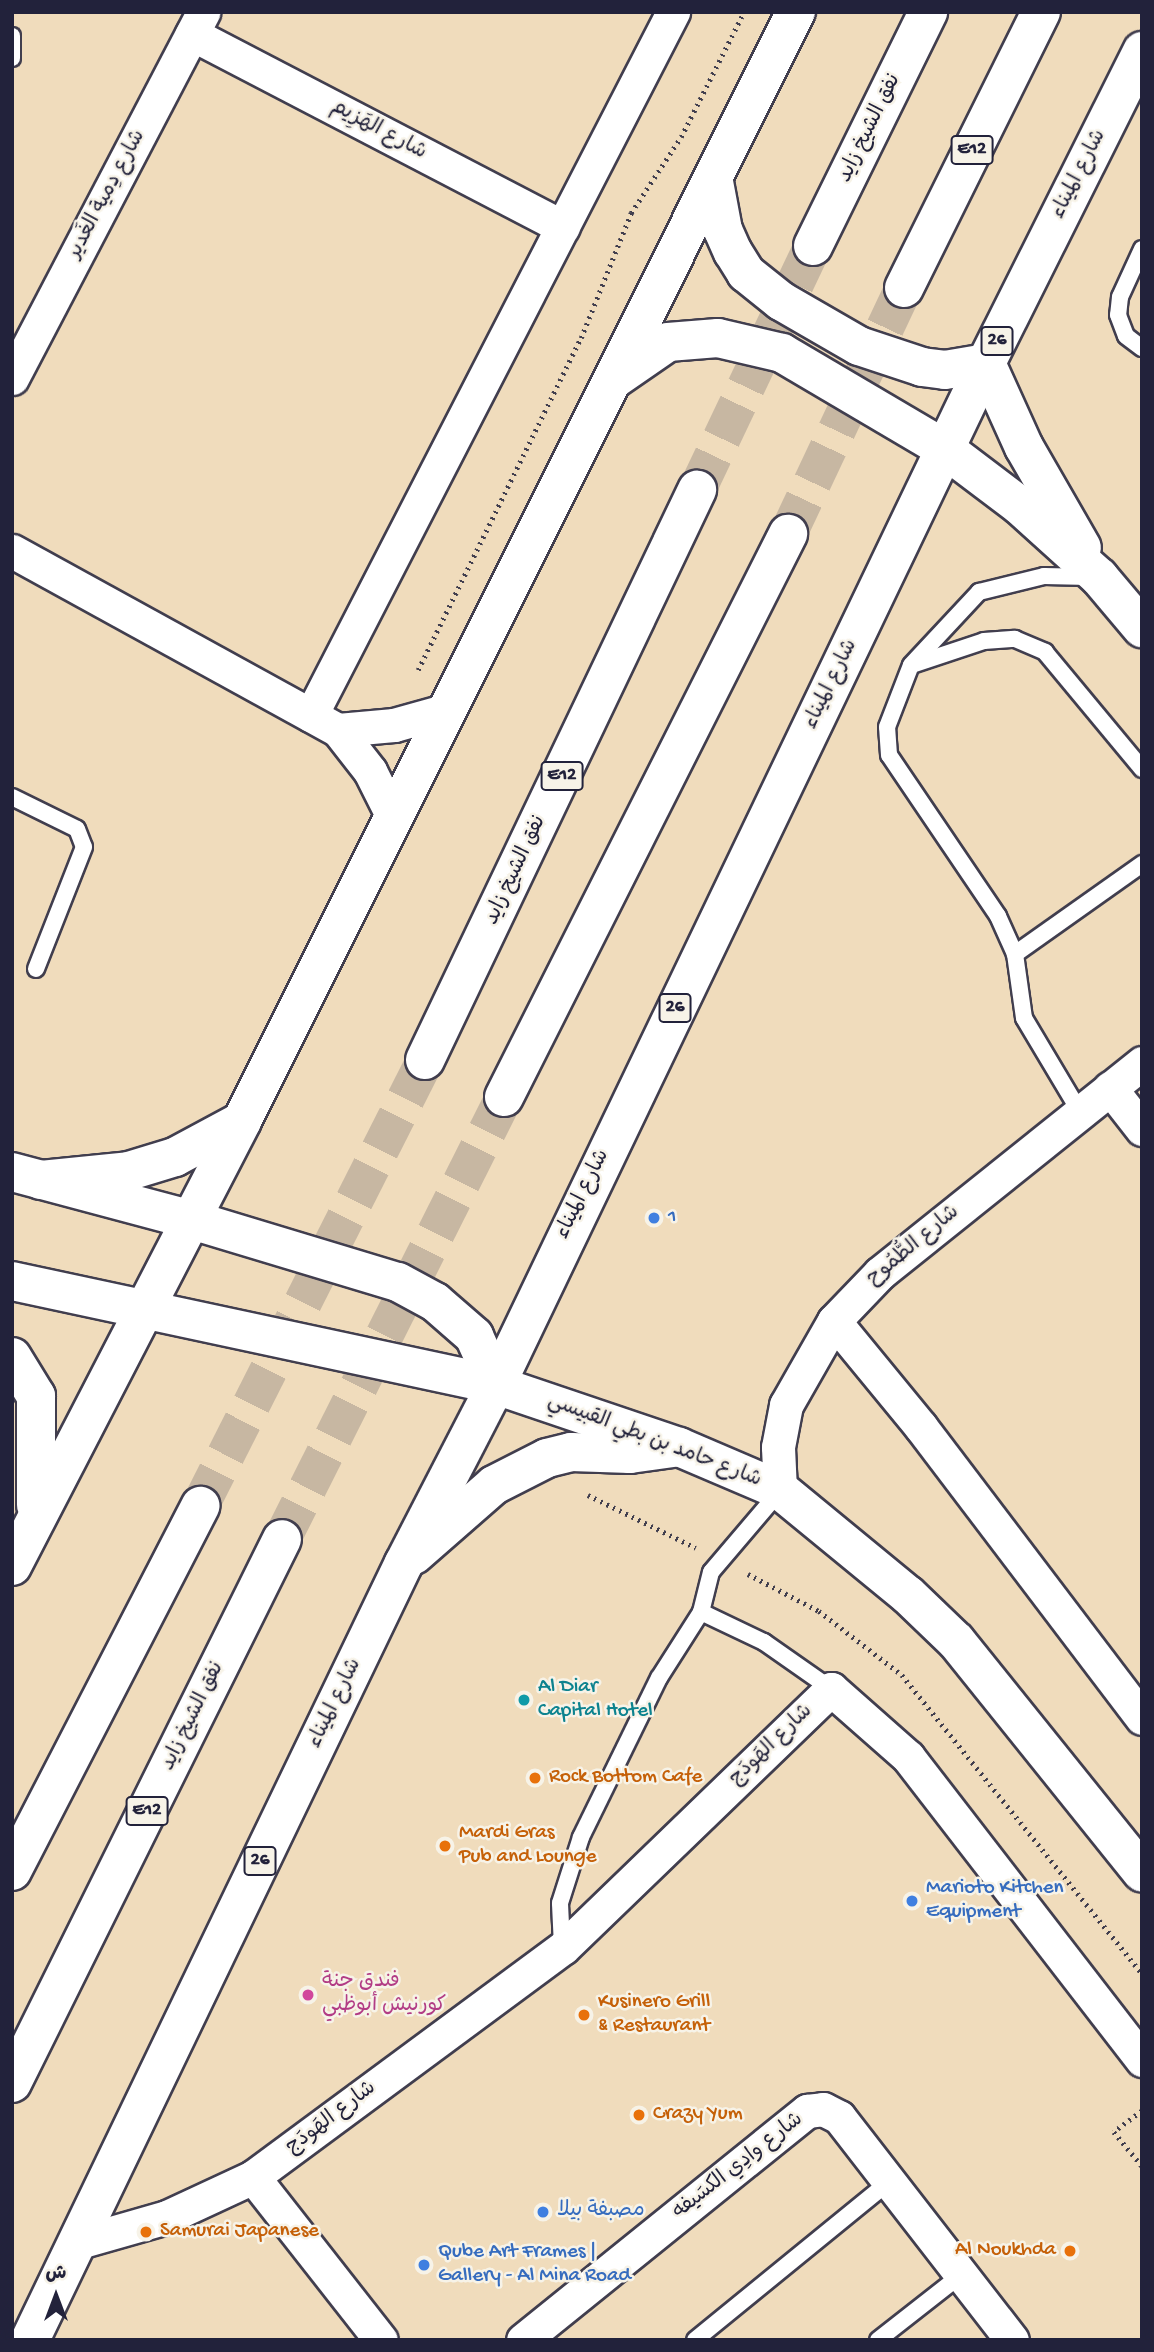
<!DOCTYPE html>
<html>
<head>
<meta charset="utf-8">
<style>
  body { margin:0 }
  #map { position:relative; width:1154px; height:2352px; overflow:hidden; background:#f0dcbc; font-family:"Gochi Hand","Playpen Sans Arabic",sans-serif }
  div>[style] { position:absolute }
  .highway-tunnel>* { height:38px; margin-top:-19px; transform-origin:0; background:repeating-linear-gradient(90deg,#c7b7a2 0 38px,transparent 0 57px) }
  .path>* { height:4.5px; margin-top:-2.25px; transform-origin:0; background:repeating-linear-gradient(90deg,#413e4e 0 2px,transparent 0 7px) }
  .roads { filter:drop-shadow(2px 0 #413e4e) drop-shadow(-2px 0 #413e4e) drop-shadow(0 2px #413e4e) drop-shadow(0 -2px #413e4e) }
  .lane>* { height:16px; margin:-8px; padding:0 8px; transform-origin:8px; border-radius:8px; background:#fff }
  .street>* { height:33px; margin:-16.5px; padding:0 16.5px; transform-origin:16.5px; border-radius:16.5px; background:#fff }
  .secondary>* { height:38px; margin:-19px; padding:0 19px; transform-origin:19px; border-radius:19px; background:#fff }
  .primary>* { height:38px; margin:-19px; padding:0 19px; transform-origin:19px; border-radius:19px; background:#fff }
  .highway>* { height:38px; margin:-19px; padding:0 19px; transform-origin:19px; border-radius:19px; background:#fff }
  .dots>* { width:19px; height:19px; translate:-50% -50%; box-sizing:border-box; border:4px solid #f7f3e8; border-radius:50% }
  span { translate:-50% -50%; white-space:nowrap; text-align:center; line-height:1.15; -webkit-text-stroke:5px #f7f3e8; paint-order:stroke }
  .shield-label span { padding:2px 5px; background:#f7f3e8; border:2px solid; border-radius:5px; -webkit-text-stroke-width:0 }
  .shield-label { font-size:19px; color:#22223b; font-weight:700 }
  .street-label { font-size:21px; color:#22223b }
  .shop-label { font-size:21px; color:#366cbe }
  .left { translate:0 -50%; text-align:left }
  .culture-label { font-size:21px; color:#0d838f }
  .food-label { font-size:21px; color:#c56008 }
  .right { translate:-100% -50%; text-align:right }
  .hotel-label { font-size:21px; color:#b23c85 }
  .frame { position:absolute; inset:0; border:14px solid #22223b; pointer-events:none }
  .north { position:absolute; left:21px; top:2261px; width:70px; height:70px; -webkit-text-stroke:5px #f7f3e8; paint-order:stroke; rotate:0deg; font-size:19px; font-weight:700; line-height:28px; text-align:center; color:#22223b }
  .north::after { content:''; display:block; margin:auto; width:24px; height:32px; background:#22223b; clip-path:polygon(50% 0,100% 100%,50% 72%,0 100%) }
</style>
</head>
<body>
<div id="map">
  <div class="highway-tunnel">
    <div style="left:697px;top:490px;width:270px;rotate:-64.6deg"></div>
    <div style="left:788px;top:534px;width:272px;rotate:-64.8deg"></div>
    <div style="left:200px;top:1506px;width:500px;rotate:-63.2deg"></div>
    <div style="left:282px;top:1539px;width:495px;rotate:-63.3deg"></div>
  </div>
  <div class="path">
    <div style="left:418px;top:670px;width:370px;rotate:-63.9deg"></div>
    <div style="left:581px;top:338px;width:135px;rotate:-68.2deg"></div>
    <div style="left:631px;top:213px;width:91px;rotate:-56.7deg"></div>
    <div style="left:681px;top:137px;width:140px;rotate:-63.3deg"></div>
    <div style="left:588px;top:1495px;width:120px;rotate:26.1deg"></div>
    <div style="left:748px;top:1574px;width:80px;rotate:27.5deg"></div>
    <div style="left:819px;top:1611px;width:105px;rotate:37.6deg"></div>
    <div style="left:902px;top:1675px;width:383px;rotate:51.2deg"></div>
    <div style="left:1142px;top:2111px;width:35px;rotate:143deg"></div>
    <div style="left:1114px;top:2132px;width:44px;rotate:50.5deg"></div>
  </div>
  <div class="roads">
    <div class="lane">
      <div style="left:12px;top:36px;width:22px;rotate:90deg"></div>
      <div style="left:1142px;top:249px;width:53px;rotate:114.6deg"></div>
      <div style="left:1120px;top:297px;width:18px;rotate:96deg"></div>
      <div style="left:1118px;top:315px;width:22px;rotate:69deg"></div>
      <div style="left:1126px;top:336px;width:20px;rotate:37deg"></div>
      <div style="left:912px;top:665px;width:76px;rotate:-18.4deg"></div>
      <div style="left:984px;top:641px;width:31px;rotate:-4deg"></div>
      <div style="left:1015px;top:639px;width:33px;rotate:23deg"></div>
      <div style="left:1045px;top:652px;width:152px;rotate:50.3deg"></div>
      <div style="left:12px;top:797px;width:72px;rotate:26.2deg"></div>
      <div style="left:77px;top:829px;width:19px;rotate:69deg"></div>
      <div style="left:84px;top:847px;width:131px;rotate:111.5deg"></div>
      <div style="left:1015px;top:954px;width:156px;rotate:-35.3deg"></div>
      <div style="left:1080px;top:1112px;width:109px;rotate:-120.8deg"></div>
      <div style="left:1024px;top:1018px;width:65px;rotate:-98deg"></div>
      <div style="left:1015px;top:954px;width:42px;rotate:-114.1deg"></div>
      <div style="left:998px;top:916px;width:194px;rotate:-124.1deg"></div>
      <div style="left:889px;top:755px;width:28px;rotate:-94deg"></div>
      <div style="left:887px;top:727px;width:66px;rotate:-68.8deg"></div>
      <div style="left:911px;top:665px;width:100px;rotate:-47deg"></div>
      <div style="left:979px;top:592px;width:67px;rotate:-13.8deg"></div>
      <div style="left:1044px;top:576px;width:46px;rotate:1.2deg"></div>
      <div style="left:701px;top:1612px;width:41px;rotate:-76deg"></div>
      <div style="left:711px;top:1572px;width:106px;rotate:-49.6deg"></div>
      <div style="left:562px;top:1946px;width:43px;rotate:-92.7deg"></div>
      <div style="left:560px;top:1903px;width:69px;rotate:-72.3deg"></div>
      <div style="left:581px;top:1837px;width:177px;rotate:-63.9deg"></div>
      <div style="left:659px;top:1678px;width:78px;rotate:-57.5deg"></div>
      <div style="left:701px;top:1612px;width:70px;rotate:25.5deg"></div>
      <div style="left:764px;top:1642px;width:82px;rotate:35deg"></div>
      <div style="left:695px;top:2340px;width:250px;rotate:-39.2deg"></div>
      <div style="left:878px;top:2340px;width:105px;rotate:-38.1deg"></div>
    </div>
    <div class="street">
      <div style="left:192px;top:34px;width:418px;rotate:27.5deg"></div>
      <div style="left:12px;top:378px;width:413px;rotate:-62.4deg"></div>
      <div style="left:12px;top:551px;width:372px;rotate:28.8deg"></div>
      <div style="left:338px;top:730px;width:52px;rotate:52deg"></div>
      <div style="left:370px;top:771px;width:51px;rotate:63.4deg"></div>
      <div style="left:311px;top:715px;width:791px;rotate:-62.75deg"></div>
      <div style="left:338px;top:730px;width:56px;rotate:-5.1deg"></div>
      <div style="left:394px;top:725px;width:55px;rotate:-15.8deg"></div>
      <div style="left:1110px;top:1088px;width:52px;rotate:52deg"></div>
      <div style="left:834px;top:1321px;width:137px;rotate:50.6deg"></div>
      <div style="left:921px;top:1427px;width:365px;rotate:52.8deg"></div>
      <div style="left:780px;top:1490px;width:43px;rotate:-92.7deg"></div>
      <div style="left:778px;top:1447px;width:43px;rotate:-79.2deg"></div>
      <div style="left:786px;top:1405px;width:97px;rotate:-60.3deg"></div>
      <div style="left:834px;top:1321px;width:66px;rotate:-46.2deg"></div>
      <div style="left:880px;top:1273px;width:336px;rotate:-38.7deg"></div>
      <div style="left:253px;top:2177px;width:207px;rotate:51.9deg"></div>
      <div style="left:76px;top:2243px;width:95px;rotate:-15.9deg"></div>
      <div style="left:167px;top:2217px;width:95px;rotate:-24.9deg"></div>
      <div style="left:253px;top:2177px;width:385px;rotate:-36.5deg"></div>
      <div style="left:563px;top:1948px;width:373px;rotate:-44deg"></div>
      <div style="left:831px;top:1689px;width:103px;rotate:41.4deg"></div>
      <div style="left:908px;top:1757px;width:383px;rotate:52.3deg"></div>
      <div style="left:523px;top:2340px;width:365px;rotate:-38.9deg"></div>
      <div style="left:807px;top:2111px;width:16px;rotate:-7deg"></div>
      <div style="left:823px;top:2109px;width:18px;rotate:27deg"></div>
      <div style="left:839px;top:2117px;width:282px;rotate:52.2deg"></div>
    </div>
    <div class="secondary">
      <div style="left:986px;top:363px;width:92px;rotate:65.7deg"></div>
      <div style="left:1024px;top:447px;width:116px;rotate:60.1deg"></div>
      <div style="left:616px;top:378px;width:63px;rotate:-34.7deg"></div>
      <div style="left:668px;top:342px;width:50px;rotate:-4.6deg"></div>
      <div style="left:718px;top:338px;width:66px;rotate:13.2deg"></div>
      <div style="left:782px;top:353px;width:189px;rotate:30.5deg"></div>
      <div style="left:945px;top:449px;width:93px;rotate:37.1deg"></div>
      <div style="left:1019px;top:505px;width:108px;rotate:42deg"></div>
      <div style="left:1099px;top:577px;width:67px;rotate:49.9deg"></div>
      <div style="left:12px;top:1172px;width:186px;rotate:14.9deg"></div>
      <div style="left:12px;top:1281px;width:495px;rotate:12.1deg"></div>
      <div style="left:496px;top:1385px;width:193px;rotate:18.7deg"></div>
      <div style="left:679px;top:1447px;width:110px;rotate:23.1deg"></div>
      <div style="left:780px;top:1490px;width:166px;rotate:39.4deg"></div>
      <div style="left:908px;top:1595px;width:66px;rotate:43.8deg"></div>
      <div style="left:956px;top:1641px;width:297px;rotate:51.2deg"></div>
    </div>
    <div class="primary">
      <div style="left:714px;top:182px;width:49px;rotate:79.4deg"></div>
      <div style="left:723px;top:230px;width:24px;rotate:66deg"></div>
      <div style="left:733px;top:252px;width:25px;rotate:58deg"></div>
      <div style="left:746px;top:273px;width:45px;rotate:38.7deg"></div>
      <div style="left:781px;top:301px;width:90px;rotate:30deg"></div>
      <div style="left:859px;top:346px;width:66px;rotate:18.4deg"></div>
      <div style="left:922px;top:367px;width:23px;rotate:7deg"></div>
      <div style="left:945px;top:370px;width:42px;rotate:-9.7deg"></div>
      <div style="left:41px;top:1180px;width:88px;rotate:-5.8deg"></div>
      <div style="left:129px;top:1171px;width:48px;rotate:-16.9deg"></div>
      <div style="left:175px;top:1157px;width:76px;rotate:-28.2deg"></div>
      <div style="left:192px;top:1220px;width:215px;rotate:16.8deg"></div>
      <div style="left:398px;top:1282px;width:42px;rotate:28.4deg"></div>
      <div style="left:435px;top:1302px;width:52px;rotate:41.1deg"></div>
      <div style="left:474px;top:1336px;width:54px;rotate:65.8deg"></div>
      <div style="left:12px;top:1357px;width:46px;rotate:58.4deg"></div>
      <div style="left:36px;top:1396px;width:109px;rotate:90deg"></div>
      <div style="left:414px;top:1555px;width:106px;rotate:-41.2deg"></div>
      <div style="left:494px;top:1485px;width:59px;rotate:-27deg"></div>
      <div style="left:547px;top:1458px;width:25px;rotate:-14deg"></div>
      <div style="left:571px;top:1452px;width:59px;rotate:1.9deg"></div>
      <div style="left:630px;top:1454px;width:49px;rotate:-8.1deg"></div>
      <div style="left:12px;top:1566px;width:501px;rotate:-62.67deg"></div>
      <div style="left:242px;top:1121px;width:1240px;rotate:-63.46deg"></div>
      <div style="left:30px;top:2340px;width:862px;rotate:-64.3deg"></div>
      <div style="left:404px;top:1563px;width:200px;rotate:-62.7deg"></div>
      <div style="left:496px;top:1385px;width:1133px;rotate:-64.38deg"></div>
      <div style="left:986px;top:363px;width:349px;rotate:-63.4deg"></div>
    </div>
    <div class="highway">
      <div style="left:813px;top:246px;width:261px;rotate:-63.8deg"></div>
      <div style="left:904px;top:288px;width:308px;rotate:-63.6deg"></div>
      <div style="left:425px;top:1060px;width:632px;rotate:-64.49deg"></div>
      <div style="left:504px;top:1097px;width:631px;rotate:-63.23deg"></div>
      <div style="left:12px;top:1871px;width:411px;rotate:-62.7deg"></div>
      <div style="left:12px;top:2083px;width:607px;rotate:-63.6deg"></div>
    </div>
  </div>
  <div class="dots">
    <div style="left:654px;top:1218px;background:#3f7fe0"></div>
    <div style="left:524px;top:1700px;background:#0f9aa8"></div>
    <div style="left:535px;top:1778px;background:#e8710a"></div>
    <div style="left:445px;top:1846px;background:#e8710a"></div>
    <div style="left:912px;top:1901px;background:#3f7fe0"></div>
    <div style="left:308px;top:1995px;background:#d1479c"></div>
    <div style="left:584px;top:2015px;background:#e8710a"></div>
    <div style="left:639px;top:2115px;background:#e8710a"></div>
    <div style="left:543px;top:2212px;background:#3f7fe0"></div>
    <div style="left:146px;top:2232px;background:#e8710a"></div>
    <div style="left:1070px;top:2251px;background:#e8710a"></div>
    <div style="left:424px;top:2265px;background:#3f7fe0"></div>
  </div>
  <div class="shield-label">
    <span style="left:972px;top:150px">E12</span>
    <span style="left:997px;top:341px">26</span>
    <span style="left:562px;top:776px">E12</span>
    <span style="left:675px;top:1008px">26</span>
    <span style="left:147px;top:1811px">E12</span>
    <span style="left:260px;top:1861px">26</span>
  </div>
  <div class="street-label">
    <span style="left:871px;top:129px;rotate:-64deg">نفق الشيخ زايد</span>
    <span style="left:378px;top:131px;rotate:28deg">شارع الهَزِيم</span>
    <span style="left:1080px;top:175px;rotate:-63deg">شارع الميناء</span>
    <span style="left:108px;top:195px;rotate:-62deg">شارع دِمية الغَدير</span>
    <span style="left:832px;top:685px;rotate:-64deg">شارع الميناء</span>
    <span style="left:517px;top:871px;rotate:-65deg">نفق الشيخ زايد</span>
    <span style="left:584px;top:1195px;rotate:-64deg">شارع الميناء</span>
    <span style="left:914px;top:1247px;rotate:-40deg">شارع الطُّمُوح</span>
    <span style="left:654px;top:1442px;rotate:21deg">شارع حامد بن بطي القبيسي</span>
    <span style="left:336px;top:1704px;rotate:-64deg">شارع الميناء</span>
    <span style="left:194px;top:1717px;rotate:-64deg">نفق الشيخ زايد</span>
    <span style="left:772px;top:1746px;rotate:-44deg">شارع الهَودَج</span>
    <span style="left:332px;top:2119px;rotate:-37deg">شارع الهَودَج</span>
    <span style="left:739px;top:2167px;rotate:-38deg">شارع وادِي الكسَيفه</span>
  </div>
  <div class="shop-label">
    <span class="left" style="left:668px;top:1218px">1</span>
    <span class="left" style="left:926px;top:1901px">Marioto Kitchen<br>Equipment</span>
    <span class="left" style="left:557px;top:2212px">مصبفة بيلا</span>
    <span class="left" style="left:438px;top:2265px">Qube Art Frames |<br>Gallery - Al Mina Road</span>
  </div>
  <div class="culture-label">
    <span class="left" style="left:538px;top:1700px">Al Diar<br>Capital Hotel</span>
  </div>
  <div class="food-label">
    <span class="left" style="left:549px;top:1778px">Rock Bottom Cafe</span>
    <span class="left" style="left:459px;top:1846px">Mardi Gras<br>Pub and Lounge</span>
    <span class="left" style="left:598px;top:2015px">Kusinero Grill<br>&amp; Restaurant</span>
    <span class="left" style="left:653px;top:2115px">Crazy Yum</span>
    <span class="left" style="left:160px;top:2232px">Samurai Japanese</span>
    <span class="right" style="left:1056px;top:2251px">Al Noukhda</span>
  </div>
  <div class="hotel-label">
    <span class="left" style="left:322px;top:1995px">فندق جنة<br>كورنيش أبوظبي</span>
  </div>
  <div class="frame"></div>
  <div class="north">ش</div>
</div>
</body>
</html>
